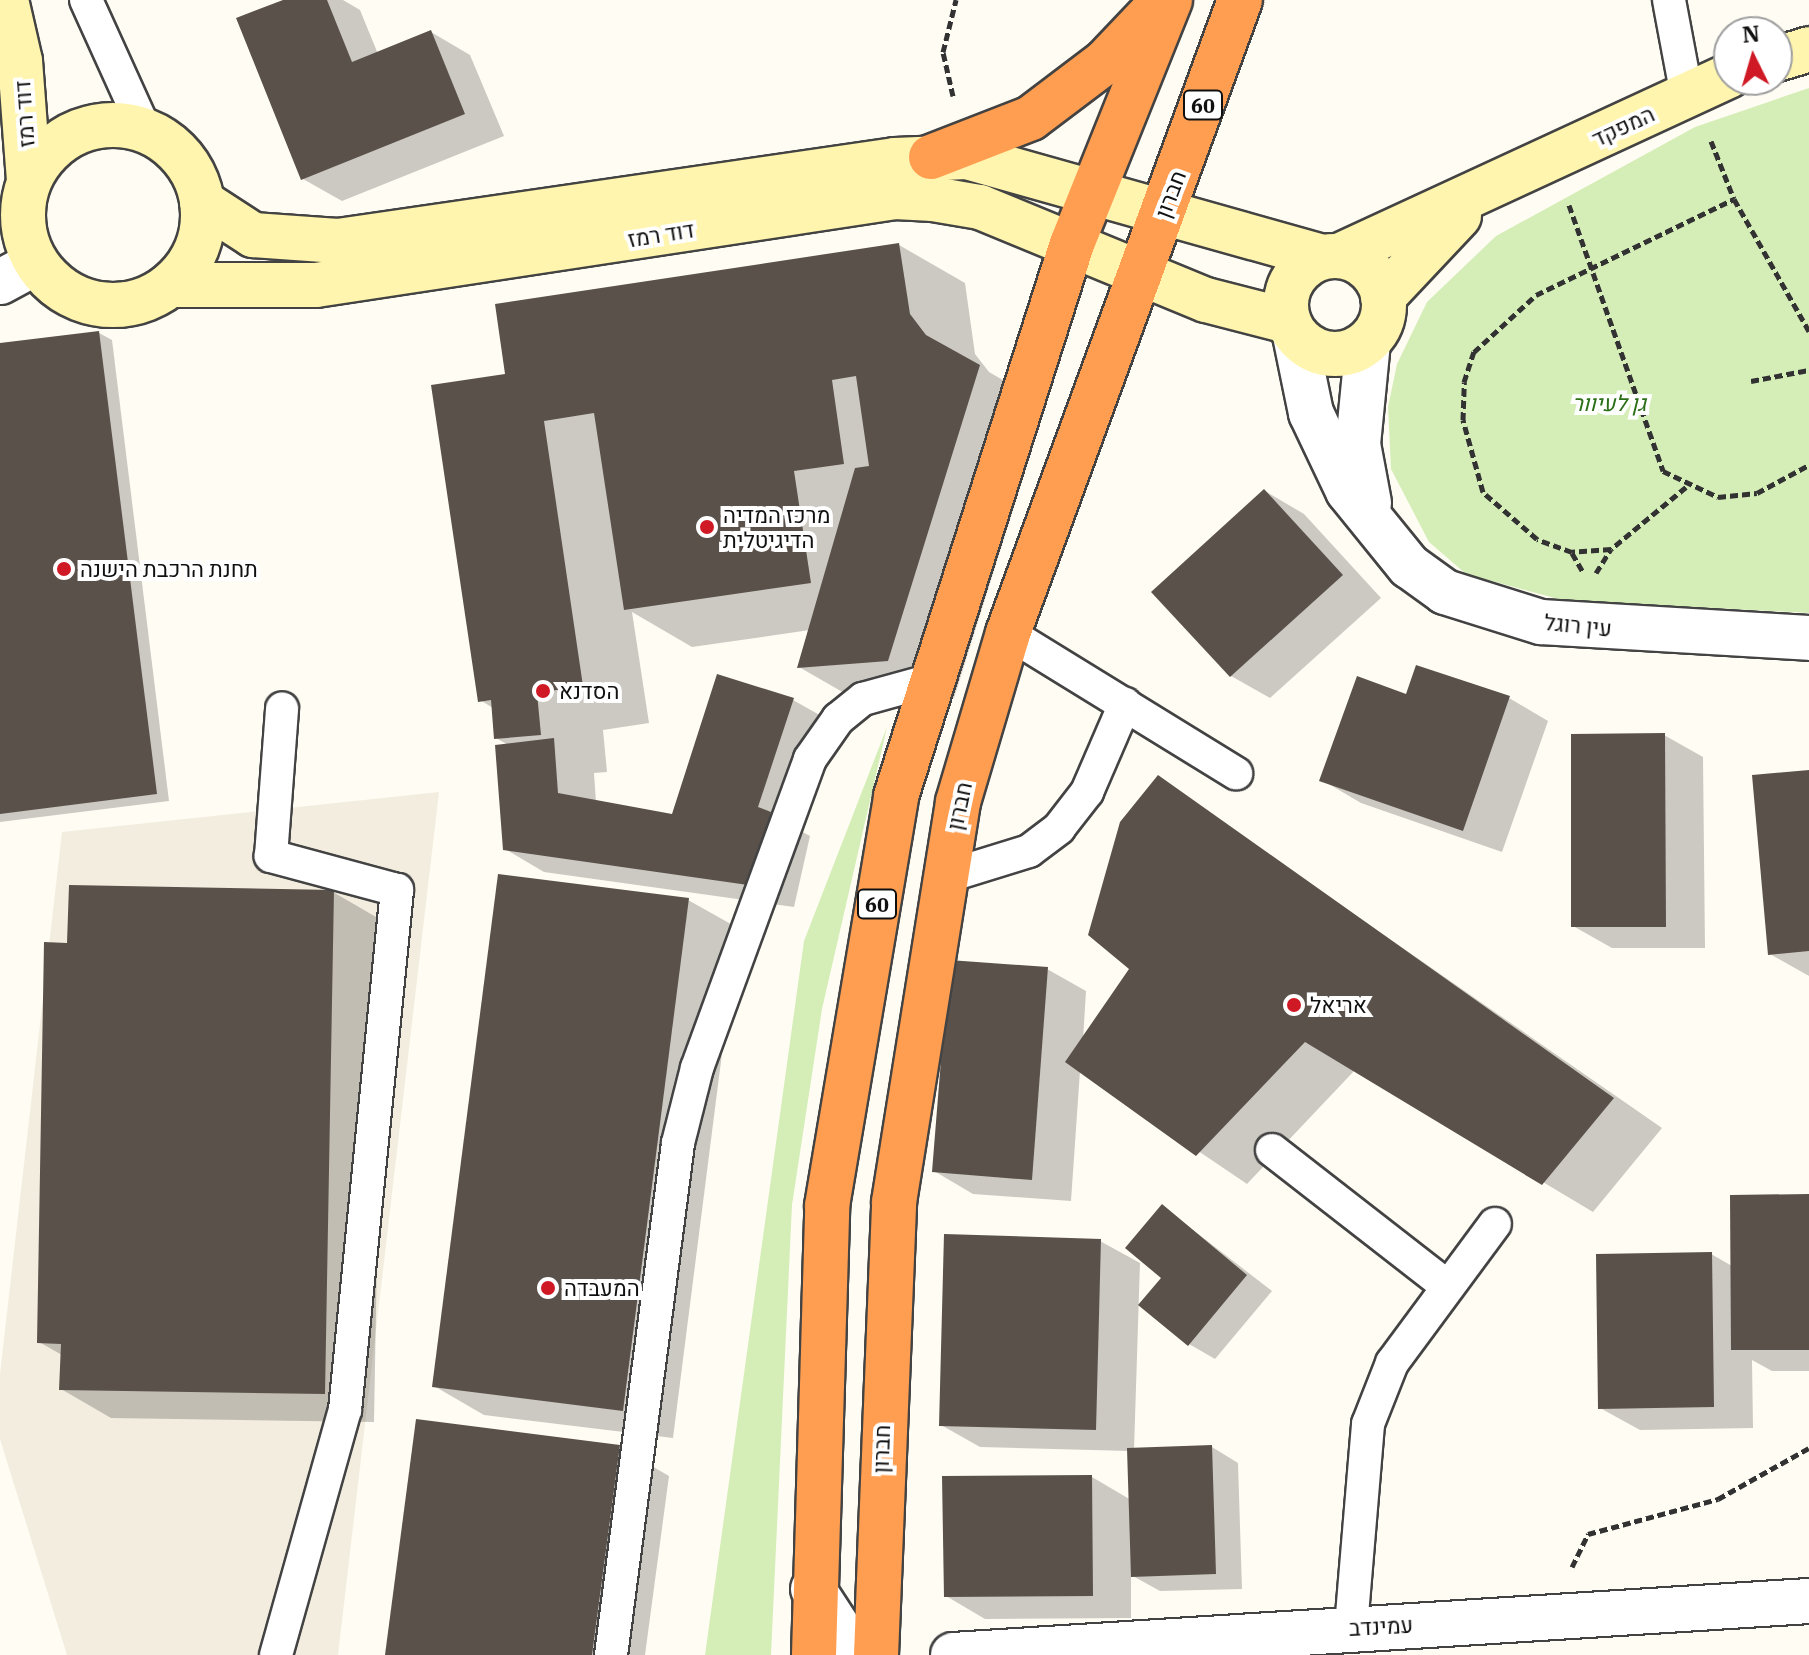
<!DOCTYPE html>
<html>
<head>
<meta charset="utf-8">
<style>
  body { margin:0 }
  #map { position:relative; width:1809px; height:1655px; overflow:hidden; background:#fffcf3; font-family:"IBM Plex Serif",Heebo,serif }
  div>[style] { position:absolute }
  .green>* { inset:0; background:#d5eeb8 }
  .plaza>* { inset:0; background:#f2eddf }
  .shadow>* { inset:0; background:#0003 }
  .building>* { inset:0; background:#5a514b }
  .path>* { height:5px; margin-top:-2.5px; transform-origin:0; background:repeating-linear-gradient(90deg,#323232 0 8px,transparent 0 12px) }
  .roads { filter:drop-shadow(2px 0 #434343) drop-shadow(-2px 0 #434343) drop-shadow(0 2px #434343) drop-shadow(0 -2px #434343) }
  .lane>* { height:32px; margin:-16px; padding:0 16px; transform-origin:16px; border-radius:16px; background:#fff }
  .street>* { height:44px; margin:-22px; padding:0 22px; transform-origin:22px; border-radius:22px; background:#fff }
  .secondary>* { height:44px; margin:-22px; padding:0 22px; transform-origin:22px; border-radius:22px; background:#fff5ae }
  .secondary>.ring { margin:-22px; padding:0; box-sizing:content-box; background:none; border:44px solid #fff5ae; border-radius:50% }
  .highway>* { height:44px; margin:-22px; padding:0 22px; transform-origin:22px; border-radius:22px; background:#ff9e51 }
  .dots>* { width:22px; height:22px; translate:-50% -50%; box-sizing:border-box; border:4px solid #fff; border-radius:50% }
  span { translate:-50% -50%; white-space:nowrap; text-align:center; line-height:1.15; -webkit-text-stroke:8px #fff; paint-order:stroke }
  .shield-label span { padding:2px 6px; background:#fff; border:2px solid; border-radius:6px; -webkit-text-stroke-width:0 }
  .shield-label { font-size:20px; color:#101010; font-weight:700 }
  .street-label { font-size:22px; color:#101010 }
  .park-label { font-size:22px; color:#2c6f19; font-style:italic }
  .poi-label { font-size:22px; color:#101010 }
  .left { translate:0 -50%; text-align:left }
  .north { position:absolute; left:1713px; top:16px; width:80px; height:80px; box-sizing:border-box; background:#fff; border:2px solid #9f9f9f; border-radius:50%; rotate:355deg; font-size:22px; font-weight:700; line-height:32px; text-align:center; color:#101010 }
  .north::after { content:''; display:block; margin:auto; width:28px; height:36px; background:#cf1924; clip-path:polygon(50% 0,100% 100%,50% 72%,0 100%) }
</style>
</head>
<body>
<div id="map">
  <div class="green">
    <div style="clip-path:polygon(1809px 88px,1809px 613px,1562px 600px,1466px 574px,1429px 542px,1391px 469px,1388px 407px,1397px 364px,1427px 302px,1496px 236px,1695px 127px)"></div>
    <div style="clip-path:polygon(887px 727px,822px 1009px,792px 1205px,771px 1655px,705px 1655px,804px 941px)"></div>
  </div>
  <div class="plaza">
    <div style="clip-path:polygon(439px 792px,338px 1655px,67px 1655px,0 1439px,0 1374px,62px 832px)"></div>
  </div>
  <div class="shadow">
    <div style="clip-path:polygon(288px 0,343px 0,360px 10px,378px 54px,431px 32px,470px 55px,504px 136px,342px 201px,303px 179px)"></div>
    <div style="clip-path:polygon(899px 245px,965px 283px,975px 354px,989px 372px,1046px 405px,954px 698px,865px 705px,799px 667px,810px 630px,692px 647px,632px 612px,649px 723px,603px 730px,607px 772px,594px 773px,596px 802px,673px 816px,793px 700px,832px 722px,797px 829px,810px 836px,794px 907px,544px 872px,505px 849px,510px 746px,496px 738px,493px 708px,480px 700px,507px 375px)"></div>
    <div style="clip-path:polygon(99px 333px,112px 340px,169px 801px,0 822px,0 345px)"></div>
    <div style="clip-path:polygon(1265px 491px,1304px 514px,1381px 598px,1270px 698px,1231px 676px)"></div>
    <div style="clip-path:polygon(1408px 697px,1509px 698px,1548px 721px,1502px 852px,1361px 803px,1322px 780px)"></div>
    <div style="clip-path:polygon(1664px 735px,1703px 757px,1705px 948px,1612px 948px,1573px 926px)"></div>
    <div style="clip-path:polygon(1809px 772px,1809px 976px,1770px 954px)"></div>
    <div style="clip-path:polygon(1158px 778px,1662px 1128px,1593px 1212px,1355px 1070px,1247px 1184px,1080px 1071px,1071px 1201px,973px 1194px,934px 1171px,1047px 969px,1086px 991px,1083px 1040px,1131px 969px)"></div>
    <div style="clip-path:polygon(333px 892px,383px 921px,374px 1422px,111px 1418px,61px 1389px,62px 1355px,39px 1342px,69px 945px)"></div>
    <div style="clip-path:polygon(688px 900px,738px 928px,673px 1438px,484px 1415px,434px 1386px)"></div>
    <div style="clip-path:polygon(1809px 1196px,1809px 1371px,1772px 1371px,1752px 1360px,1753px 1428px,1640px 1430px,1600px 1408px,1711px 1254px,1732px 1266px)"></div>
    <div style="clip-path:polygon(1162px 1206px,1272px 1291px,1215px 1359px,1189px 1344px,1164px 1278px)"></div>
    <div style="clip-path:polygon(1100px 1241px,1140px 1263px,1134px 1450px,1212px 1447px,1238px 1463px,1242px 1589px,1160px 1591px,1131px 1575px,1131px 1618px,985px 1619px,946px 1596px,1092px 1477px,1131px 1500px,1129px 1451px,980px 1447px,941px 1425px)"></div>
    <div style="clip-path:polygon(619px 1447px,669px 1476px,645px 1655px,387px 1655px)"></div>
  </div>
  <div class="building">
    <div style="clip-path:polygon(283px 0,327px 0,352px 62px,431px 30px,465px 114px,301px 180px,236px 18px)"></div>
    <div style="clip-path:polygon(899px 243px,910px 314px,926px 335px,980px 365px,888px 661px,797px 668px,855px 468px,869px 466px,856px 376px,832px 380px,844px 464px,794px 471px,811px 583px,624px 610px,594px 413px,544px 421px,583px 686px,537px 693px,541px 735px,494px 739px,491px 700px,478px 702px,431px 385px,505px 374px,495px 304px)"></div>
    <div style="clip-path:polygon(99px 331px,157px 794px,0 814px,0 343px)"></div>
    <div style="clip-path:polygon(1264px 489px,1343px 575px,1230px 677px,1151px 592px)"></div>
    <div style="clip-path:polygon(1416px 665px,1510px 696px,1463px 831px,1319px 781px,1357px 676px,1406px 694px)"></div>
    <div style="clip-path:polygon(717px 674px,794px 698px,758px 807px,771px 812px,755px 886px,503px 850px,495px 745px,554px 738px,558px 793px,672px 814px)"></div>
    <div style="clip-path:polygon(1665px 733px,1666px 927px,1571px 927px,1571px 734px)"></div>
    <div style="clip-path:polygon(1809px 770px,1809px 951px,1768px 955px,1752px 775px)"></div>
    <div style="clip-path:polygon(1158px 775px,1614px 1098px,1542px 1185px,1305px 1042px,1196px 1156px,1065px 1062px,1129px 969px,1088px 935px,1120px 822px)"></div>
    <div style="clip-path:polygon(498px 874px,689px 898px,623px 1411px,432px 1387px)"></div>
    <div style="clip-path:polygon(69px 885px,334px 890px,325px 1394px,59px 1390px,61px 1344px,37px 1343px,44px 942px,67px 943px)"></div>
    <div style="clip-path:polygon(949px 960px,1048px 967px,1032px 1180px,932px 1172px)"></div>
    <div style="clip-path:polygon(1809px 1194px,1809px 1350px,1731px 1350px,1730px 1195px)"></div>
    <div style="clip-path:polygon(1162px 1204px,1247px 1275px,1188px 1346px,1138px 1305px,1161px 1278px,1125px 1248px)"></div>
    <div style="clip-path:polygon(944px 1234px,1101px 1239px,1096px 1430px,939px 1426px)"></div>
    <div style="clip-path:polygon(1712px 1252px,1714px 1407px,1598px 1409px,1596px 1254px)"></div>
    <div style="clip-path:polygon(416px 1419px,620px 1445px,592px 1655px,385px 1655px)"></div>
    <div style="clip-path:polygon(1212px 1445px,1216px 1574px,1131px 1577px,1127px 1448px)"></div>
    <div style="clip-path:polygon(1092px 1475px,1093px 1596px,944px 1597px,942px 1476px)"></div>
  </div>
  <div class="path">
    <div style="left:953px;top:96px;width:45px;rotate:-102.8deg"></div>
    <div style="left:943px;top:52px;width:54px;rotate:-76deg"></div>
    <div style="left:1711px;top:141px;width:62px;rotate:68.4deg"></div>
    <div style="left:1734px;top:199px;width:152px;rotate:60.4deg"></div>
    <div style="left:1569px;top:205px;width:282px;rotate:70.5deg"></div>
    <div style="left:1663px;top:471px;width:61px;rotate:25.3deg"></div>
    <div style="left:1718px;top:497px;width:39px;rotate:-6deg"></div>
    <div style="left:1757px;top:493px;width:59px;rotate:-28.3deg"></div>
    <div style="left:1751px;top:381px;width:59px;rotate:-10.7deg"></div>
    <div style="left:1686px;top:487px;width:97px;rotate:140.4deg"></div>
    <div style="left:1611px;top:549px;width:39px;rotate:176deg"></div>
    <div style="left:1572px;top:552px;width:37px;rotate:-160deg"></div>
    <div style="left:1537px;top:539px;width:72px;rotate:-139deg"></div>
    <div style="left:1483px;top:492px;width:75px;rotate:-105.5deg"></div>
    <div style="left:1463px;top:420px;width:38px;rotate:-88deg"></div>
    <div style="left:1464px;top:382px;width:32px;rotate:-72deg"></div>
    <div style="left:1474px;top:352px;width:84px;rotate:-42.6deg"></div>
    <div style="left:1536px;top:295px;width:220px;rotate:-25.9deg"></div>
    <div style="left:1572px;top:553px;width:22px;rotate:60deg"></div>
    <div style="left:1596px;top:573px;width:28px;rotate:-58deg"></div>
    <div style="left:1572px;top:1567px;width:37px;rotate:-64deg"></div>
    <div style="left:1588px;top:1534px;width:135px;rotate:-15.1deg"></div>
    <div style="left:1718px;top:1499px;width:104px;rotate:-29.3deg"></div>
  </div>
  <div class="roads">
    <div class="lane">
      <div style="left:86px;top:0;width:145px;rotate:65.6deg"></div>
      <div style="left:1669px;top:0;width:98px;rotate:79.4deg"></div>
      <div style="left:1008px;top:633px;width:268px;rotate:31.6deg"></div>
      <div style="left:945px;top:877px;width:88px;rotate:-17.2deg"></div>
      <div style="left:1029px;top:851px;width:38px;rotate:-37deg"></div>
      <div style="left:1059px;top:828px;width:46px;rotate:-52.1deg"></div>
      <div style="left:1087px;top:792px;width:96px;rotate:-66.6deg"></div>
      <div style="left:1272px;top:1150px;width:218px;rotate:37.9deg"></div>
      <div style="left:1351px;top:1627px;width:204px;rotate:-85.2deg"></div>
      <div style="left:1368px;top:1424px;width:66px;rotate:-68.5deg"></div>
      <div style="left:1392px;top:1363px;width:173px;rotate:-53.5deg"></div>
      <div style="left:276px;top:1655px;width:255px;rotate:-74.3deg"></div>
      <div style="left:345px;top:1410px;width:523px;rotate:-84.29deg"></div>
      <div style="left:397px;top:890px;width:131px;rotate:-164.9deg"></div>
      <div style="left:271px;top:856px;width:148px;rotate:-85.7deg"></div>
      <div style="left:611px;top:1655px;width:516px;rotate:-82.54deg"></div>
      <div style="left:678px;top:1143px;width:77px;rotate:-75.8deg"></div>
      <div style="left:697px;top:1068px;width:329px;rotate:-69.9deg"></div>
      <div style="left:810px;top:759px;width:49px;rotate:-55deg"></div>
      <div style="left:838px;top:719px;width:32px;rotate:-39deg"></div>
      <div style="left:863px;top:699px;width:67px;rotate:-15.5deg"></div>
    </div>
    <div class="street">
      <div style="left:0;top:282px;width:21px;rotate:-28deg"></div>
      <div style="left:1295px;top:335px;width:80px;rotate:78.4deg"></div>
      <div style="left:1311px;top:413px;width:86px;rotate:64.6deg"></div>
      <div style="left:1348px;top:491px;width:97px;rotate:50.9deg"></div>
      <div style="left:1409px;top:566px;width:44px;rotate:35.8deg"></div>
      <div style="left:1445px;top:592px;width:101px;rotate:17.4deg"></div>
      <div style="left:1541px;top:622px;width:268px;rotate:3.4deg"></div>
      <div style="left:1368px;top:342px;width:102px;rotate:95.6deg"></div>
      <div style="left:1358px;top:444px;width:60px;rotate:79.4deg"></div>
      <div style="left:813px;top:1589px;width:55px;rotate:56.9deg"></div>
      <div style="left:843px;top:1635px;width:33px;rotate:38deg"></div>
      <div style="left:953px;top:1655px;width:858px;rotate:-3.61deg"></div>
    </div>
    <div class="secondary">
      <div style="left:6px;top:0;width:63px;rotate:77.1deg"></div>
      <div style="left:20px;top:61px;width:120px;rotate:85.7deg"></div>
      <div style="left:1777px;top:59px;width:34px;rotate:-17deg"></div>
      <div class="ring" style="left:23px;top:125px;width:136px;height:136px"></div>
      <div style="left:202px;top:202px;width:61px;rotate:32.9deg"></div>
      <div style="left:253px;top:235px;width:85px;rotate:4deg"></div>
      <div style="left:338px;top:241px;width:563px;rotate:-8.27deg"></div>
      <div style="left:895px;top:160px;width:72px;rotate:-2.4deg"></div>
      <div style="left:967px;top:157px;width:369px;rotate:15.7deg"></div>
      <div class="ring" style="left:1286px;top:256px;width:54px;height:54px"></div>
      <div style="left:1339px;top:256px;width:430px;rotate:-24.8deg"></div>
      <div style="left:170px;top:285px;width:146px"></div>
      <div style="left:316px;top:285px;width:586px;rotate:-8.64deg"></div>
      <div style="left:895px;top:197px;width:38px;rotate:3deg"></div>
      <div style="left:933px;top:199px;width:48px;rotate:9.7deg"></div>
      <div style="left:980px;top:207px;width:244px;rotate:22.4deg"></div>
      <div style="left:1206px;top:300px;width:85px;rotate:14.4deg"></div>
      <div style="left:1383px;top:297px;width:111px;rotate:-46.8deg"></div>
    </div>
    <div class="highway">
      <div style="left:931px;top:157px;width:107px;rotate:-21.3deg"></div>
      <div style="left:1031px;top:118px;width:93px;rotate:-37.1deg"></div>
      <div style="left:1105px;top:62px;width:79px;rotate:-46.5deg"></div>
      <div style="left:814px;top:1655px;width:449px;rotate:-88.3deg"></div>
      <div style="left:827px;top:1206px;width:416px;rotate:-80.4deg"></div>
      <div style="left:896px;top:796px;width:579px;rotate:-72.32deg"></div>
      <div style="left:1072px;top:244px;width:263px;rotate:-68.1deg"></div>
      <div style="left:876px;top:1655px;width:453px;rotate:-87.7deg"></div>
      <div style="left:894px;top:1202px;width:405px;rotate:-80.9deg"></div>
      <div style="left:958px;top:802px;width:176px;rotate:-73.5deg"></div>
      <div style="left:1008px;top:633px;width:674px;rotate:-69.87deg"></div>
    </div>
  </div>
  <div class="dots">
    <div style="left:707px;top:527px;background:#cf1924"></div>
    <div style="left:64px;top:569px;background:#cf1924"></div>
    <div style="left:543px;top:691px;background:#cf1924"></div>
    <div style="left:1294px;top:1005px;background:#cf1924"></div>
    <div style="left:548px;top:1288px;background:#cf1924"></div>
  </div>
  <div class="shield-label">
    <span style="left:1203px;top:105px">60</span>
    <span style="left:877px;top:904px">60</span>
  </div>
  <div class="street-label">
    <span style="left:24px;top:114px;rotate:-94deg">דוד רמז</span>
    <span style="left:1623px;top:126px;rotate:-25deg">המפקד</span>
    <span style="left:1170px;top:194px;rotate:-69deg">חברון</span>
    <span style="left:661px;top:234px;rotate:-9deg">דוד רמז</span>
    <span style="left:1578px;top:625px;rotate:6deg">עין רוגל</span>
    <span style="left:959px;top:806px;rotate:-78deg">חברון</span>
    <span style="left:881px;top:1449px;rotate:-88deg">חברון</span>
    <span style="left:1381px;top:1626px;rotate:-3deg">עמינדב</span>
  </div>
  <div class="park-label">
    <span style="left:1609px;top:403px">גן לעיוור</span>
  </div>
  <div class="poi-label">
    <span class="left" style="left:723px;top:527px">מרכז המדיה<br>הדיגיטלית</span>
    <span class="left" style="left:80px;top:569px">תחנת הרכבת הישנה</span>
    <span class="left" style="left:559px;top:691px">הסדנא</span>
    <span class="left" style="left:1310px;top:1005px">אריאל</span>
    <span class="left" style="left:564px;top:1288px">המעבדה</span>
  </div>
  <div class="north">N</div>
</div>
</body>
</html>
